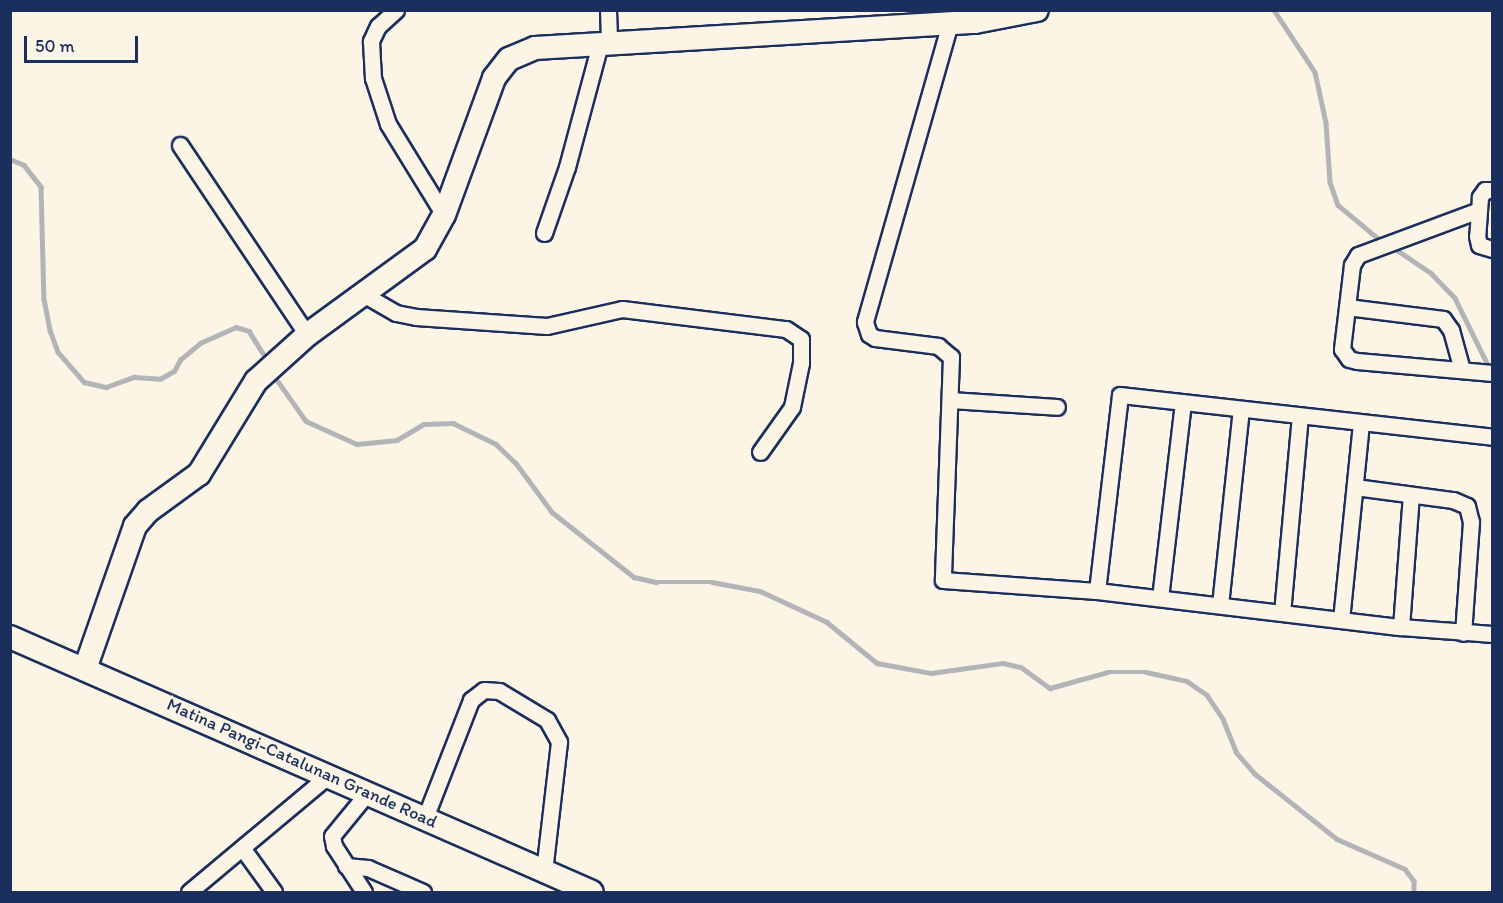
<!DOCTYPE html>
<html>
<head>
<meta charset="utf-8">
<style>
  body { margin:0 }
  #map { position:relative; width:1503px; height:903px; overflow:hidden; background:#fcf5e5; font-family:Itim,sans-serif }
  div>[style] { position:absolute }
  .stream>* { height:4.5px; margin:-2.25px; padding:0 2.25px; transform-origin:2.25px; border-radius:2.25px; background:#b2b4b8 }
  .roads { filter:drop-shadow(2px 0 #1b2f5e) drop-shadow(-2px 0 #1b2f5e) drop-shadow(0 2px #1b2f5e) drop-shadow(0 -2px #1b2f5e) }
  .street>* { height:15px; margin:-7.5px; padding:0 7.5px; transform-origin:7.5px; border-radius:7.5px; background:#fcf5e5 }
  .secondary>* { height:22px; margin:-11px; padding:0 11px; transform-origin:11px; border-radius:11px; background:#fcf5e5 }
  span { translate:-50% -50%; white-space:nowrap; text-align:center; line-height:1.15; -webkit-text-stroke:4.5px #fcf5e5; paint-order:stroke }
  .street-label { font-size:18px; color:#1b2f5e }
  .frame { position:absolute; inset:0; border:12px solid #1b2f5e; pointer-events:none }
  .scale { position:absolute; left:24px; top:36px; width:114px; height:27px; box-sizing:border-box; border:3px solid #1b2f5e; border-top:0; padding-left:8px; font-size:18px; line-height:21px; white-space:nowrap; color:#1b2f5e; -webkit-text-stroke:4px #fcf5e5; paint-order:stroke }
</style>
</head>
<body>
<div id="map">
  <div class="stream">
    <div style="left:1274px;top:10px;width:74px;rotate:56.5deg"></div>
    <div style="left:1315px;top:72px;width:52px;rotate:77.8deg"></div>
    <div style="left:1326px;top:123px;width:59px;rotate:86.1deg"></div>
    <div style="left:1330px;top:182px;width:24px;rotate:71deg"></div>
    <div style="left:1338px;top:205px;width:56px;rotate:39.9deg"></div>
    <div style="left:10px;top:159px;width:15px;rotate:23deg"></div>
    <div style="left:24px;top:165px;width:28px;rotate:52deg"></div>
    <div style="left:41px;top:187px;width:112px;rotate:88.5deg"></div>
    <div style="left:44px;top:299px;width:32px;rotate:79deg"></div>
    <div style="left:50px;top:330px;width:23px;rotate:70deg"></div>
    <div style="left:58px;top:352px;width:40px;rotate:49deg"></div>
    <div style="left:84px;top:382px;width:23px;rotate:13deg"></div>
    <div style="left:106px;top:387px;width:30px;rotate:-20deg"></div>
    <div style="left:134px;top:377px;width:26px;rotate:4deg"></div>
    <div style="left:160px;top:379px;width:16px;rotate:-30deg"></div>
    <div style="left:174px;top:371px;width:13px;rotate:-61deg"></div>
    <div style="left:180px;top:360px;width:26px;rotate:-40deg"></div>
    <div style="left:200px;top:343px;width:39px;rotate:-24deg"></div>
    <div style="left:236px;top:327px;width:14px;rotate:17deg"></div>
    <div style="left:249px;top:331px;width:32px;rotate:58deg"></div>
    <div style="left:1397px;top:250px;width:41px;rotate:34.1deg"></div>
    <div style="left:1431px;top:273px;width:35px;rotate:46deg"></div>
    <div style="left:1455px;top:298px;width:75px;rotate:63.8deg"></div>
    <div style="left:277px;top:380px;width:50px;rotate:54.7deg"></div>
    <div style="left:306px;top:421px;width:56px;rotate:24.3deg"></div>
    <div style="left:357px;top:444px;width:40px;rotate:-5.7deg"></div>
    <div style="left:397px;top:440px;width:31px;rotate:-31deg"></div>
    <div style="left:424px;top:424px;width:29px;rotate:-2deg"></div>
    <div style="left:453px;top:423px;width:48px;rotate:26deg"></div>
    <div style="left:496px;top:444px;width:28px;rotate:44deg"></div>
    <div style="left:516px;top:463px;width:61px;rotate:53.7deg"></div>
    <div style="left:552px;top:512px;width:105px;rotate:38.4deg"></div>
    <div style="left:634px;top:577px;width:23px;rotate:13deg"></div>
    <div style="left:656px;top:582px;width:56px"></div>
    <div style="left:712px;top:582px;width:49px;rotate:10.6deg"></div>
    <div style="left:760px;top:591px;width:74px;rotate:24.8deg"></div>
    <div style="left:827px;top:622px;width:65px;rotate:39.4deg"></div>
    <div style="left:877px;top:663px;width:55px;rotate:10.5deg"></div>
    <div style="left:931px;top:673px;width:73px;rotate:-7.9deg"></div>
    <div style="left:1003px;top:663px;width:18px;rotate:13deg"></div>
    <div style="left:1021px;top:667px;width:36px;rotate:36deg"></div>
    <div style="left:1050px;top:688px;width:60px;rotate:-15.4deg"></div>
    <div style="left:1108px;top:672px;width:38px"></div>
    <div style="left:1146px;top:672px;width:42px;rotate:12.4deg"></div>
    <div style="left:1187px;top:681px;width:24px;rotate:35deg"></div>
    <div style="left:1207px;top:695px;width:29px;rotate:56deg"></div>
    <div style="left:1223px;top:719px;width:35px;rotate:68deg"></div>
    <div style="left:1236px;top:752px;width:28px;rotate:49deg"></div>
    <div style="left:1254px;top:773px;width:106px;rotate:38.5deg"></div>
    <div style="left:1337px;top:839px;width:74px;rotate:23.8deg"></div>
    <div style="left:1405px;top:869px;width:15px;rotate:53deg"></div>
    <div style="left:1414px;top:881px;width:11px;rotate:90deg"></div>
  </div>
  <div class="roads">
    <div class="street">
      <div style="left:396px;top:10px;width:24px;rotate:138deg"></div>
      <div style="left:378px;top:26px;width:17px;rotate:115deg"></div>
      <div style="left:371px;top:41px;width:37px;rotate:87deg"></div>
      <div style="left:373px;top:78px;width:48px;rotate:71.9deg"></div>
      <div style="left:388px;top:124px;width:107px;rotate:58.4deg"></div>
      <div style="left:608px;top:10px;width:34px;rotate:88deg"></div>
      <div style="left:950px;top:23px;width:311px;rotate:105.9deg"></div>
      <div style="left:865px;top:322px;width:13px;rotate:72deg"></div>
      <div style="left:869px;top:334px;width:7px;rotate:34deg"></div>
      <div style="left:875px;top:338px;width:64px;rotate:7.2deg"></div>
      <div style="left:938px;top:346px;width:17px;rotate:40deg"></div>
      <div style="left:951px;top:357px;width:223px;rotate:92.1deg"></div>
      <div style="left:943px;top:580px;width:154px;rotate:4.1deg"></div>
      <div style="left:1097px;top:591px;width:306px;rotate:6.8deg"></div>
      <div style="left:1401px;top:627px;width:91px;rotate:4.4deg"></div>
      <div style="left:180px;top:145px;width:229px;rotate:56.2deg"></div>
      <div style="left:1492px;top:190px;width:7px;rotate:180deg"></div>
      <div style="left:1485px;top:190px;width:9px;rotate:126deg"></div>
      <div style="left:1480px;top:197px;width:39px;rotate:94deg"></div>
      <div style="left:1477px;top:236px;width:9px;rotate:77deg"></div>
      <div style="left:1479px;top:245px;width:14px;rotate:17deg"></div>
      <div style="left:1479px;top:210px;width:129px;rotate:159.6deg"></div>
      <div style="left:1358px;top:255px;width:12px;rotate:121deg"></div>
      <div style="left:1352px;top:265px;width:85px;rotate:96.8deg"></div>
      <div style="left:1342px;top:349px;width:12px;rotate:55deg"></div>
      <div style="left:1349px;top:359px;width:8px;rotate:14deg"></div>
      <div style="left:1357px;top:361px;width:136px;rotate:5.1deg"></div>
      <div style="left:544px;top:233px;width:70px;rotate:-70.8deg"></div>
      <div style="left:567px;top:167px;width:127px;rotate:-75deg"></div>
      <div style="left:363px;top:294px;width:38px;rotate:30deg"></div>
      <div style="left:396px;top:313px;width:20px;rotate:11deg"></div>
      <div style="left:416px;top:317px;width:131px;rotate:3.9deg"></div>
      <div style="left:547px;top:326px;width:77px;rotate:-12.8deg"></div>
      <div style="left:622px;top:309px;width:165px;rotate:7deg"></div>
      <div style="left:786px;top:329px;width:18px;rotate:34deg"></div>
      <div style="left:801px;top:339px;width:24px;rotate:90deg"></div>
      <div style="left:801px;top:363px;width:45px;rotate:101.6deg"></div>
      <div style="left:792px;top:407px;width:55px;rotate:125.4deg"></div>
      <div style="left:1347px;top:307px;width:97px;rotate:7.1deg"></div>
      <div style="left:1443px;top:319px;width:14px;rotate:54deg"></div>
      <div style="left:1451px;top:330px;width:41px;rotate:74.6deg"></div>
      <div style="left:950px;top:400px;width:107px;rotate:3.7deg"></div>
      <div style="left:1355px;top:487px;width:99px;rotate:7.6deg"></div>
      <div style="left:1453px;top:500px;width:15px;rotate:23deg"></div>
      <div style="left:1467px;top:506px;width:16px;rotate:76deg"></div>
      <div style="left:1471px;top:522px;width:111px;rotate:94.1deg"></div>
      <div style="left:1097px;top:591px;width:197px;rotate:-83.3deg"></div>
      <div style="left:1120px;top:395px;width:374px;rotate:6.4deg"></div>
      <div style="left:1160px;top:598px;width:197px;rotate:-83.3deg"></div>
      <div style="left:1220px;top:605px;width:197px;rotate:-83.9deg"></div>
      <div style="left:1282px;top:613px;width:198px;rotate:-84.8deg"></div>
      <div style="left:1341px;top:620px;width:198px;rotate:-84.2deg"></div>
      <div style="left:1401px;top:627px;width:132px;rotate:-85.7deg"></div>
      <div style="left:425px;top:818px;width:127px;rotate:-68.7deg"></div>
      <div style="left:471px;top:700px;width:16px;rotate:-38deg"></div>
      <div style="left:484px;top:690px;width:15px;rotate:4deg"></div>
      <div style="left:499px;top:691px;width:56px;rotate:31.1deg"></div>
      <div style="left:547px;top:720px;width:25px;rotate:61deg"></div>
      <div style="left:559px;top:742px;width:130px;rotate:96.6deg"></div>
      <div style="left:243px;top:849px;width:53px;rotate:54.2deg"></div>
      <div style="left:346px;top:866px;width:22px;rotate:5deg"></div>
      <div style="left:368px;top:868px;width:60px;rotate:23.6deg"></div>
      <div style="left:189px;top:892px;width:182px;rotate:-39.9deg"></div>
      <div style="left:364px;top:892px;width:55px;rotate:-123.1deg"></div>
      <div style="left:334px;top:846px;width:10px;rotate:-101deg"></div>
      <div style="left:332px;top:836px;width:57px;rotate:-50.7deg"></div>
    </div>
    <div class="secondary">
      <div style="left:10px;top:637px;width:635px;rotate:23.66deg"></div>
      <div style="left:85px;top:669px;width:151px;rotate:-70.7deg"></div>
      <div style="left:135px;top:526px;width:20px;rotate:-49deg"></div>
      <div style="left:148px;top:511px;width:63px;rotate:-36deg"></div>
      <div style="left:199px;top:474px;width:109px;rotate:-58.5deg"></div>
      <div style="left:256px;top:381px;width:69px;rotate:-42deg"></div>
      <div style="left:307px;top:335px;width:146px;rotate:-36.1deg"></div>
      <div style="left:425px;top:249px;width:39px;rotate:-61deg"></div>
      <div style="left:444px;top:215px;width:146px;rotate:-69.9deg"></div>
      <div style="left:494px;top:78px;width:24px;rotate:-52deg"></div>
      <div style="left:509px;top:59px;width:28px;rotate:-23deg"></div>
      <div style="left:535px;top:48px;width:441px;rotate:-3.4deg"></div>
      <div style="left:975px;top:22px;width:63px;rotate:-11deg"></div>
    </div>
  </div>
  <div class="street-label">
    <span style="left:302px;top:763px;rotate:24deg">Matina Pangi-Catalunan Grande Road</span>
  </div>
  <div class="frame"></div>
  <div class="scale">50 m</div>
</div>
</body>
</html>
